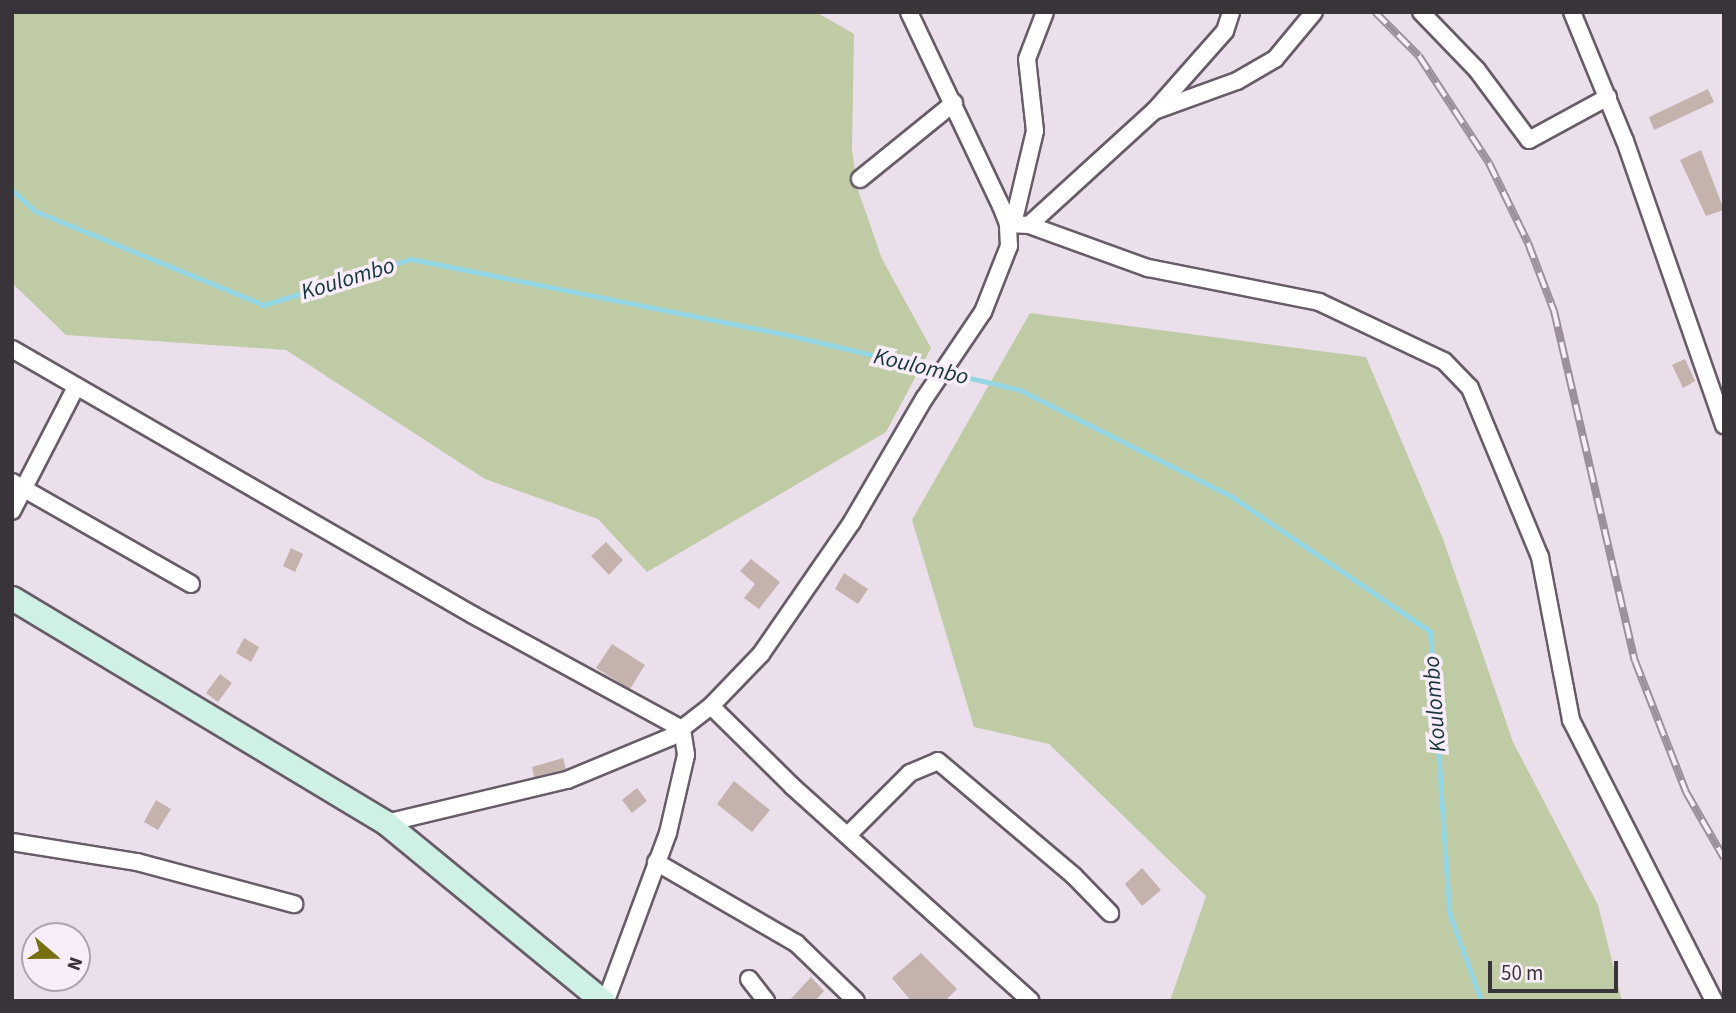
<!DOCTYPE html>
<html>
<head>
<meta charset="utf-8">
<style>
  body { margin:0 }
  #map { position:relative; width:1736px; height:1013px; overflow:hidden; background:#ecdfec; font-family:"Source Sans 3",sans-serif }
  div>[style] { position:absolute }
  .green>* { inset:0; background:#becba5 }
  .stream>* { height:5px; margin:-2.5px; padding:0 2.5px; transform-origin:2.5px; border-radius:2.5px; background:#95d6e5 }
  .building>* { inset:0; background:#c4b2ad }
  .roads { filter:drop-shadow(2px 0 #675c67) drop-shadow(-2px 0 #675c67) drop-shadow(0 2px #675c67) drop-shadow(0 -2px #675c67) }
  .street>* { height:16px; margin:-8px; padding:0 8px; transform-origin:8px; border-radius:8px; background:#fff }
  .secondary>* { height:23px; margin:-11.5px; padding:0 11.5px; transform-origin:11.5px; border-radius:11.5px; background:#cff0e4 }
  .rail>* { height:8px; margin-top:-4px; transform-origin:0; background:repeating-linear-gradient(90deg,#f9edf9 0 16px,#9b919b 0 32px); box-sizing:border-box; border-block:2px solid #9b919b }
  span { translate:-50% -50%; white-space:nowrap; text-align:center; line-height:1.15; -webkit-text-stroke:7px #f9edf9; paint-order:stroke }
  .water-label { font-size:23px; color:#15363c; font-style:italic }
  .frame { position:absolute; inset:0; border:14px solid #393439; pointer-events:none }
  .north { position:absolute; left:21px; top:922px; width:70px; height:70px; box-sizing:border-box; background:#f9edf9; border:2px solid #aca3ac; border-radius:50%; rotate:110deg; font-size:19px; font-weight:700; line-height:28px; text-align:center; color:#393439 }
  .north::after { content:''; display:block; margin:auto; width:24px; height:32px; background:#787010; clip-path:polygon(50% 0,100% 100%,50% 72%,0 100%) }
  .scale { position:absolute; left:1488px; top:961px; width:130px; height:32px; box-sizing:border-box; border:4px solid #393439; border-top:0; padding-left:9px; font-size:21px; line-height:24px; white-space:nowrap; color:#393439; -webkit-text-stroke:5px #f9edf9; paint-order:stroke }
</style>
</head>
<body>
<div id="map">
  <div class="green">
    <div style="clip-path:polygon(12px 12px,816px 12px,854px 34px,852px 150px,858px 190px,882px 259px,931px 348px,886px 432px,647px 572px,598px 519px,485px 479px,286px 350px,66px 335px,12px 283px)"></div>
    <div style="clip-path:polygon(1030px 313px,1366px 357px,1443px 539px,1513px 742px,1598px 905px,1622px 1001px,1170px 1001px,1206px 896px,1049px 744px,974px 727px,912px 520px)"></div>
  </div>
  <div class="stream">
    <div style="left:12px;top:190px;width:31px;rotate:42deg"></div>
    <div style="left:35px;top:211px;width:248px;rotate:22.3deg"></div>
    <div style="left:264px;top:305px;width:154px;rotate:-17.4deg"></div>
    <div style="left:411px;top:259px;width:385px;rotate:11.4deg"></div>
    <div style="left:788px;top:335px;width:238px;rotate:13.3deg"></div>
    <div style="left:1020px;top:390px;width:236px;rotate:26.7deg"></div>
    <div style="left:1231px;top:496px;width:240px;rotate:34.2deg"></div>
    <div style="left:1430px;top:631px;width:282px;rotate:86.1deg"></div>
    <div style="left:1449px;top:912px;width:95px;rotate:70.2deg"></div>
  </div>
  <div class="building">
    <div style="clip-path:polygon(1708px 89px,1714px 102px,1654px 130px,1649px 117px)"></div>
    <div style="clip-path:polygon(1701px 150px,1724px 210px,1706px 216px,1680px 160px)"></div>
    <div style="clip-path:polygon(1685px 359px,1695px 381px,1683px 388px,1672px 365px)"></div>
    <div style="clip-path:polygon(606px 542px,623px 560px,609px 575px,591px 556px)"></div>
    <div style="clip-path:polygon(291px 548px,303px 554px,295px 572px,283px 566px)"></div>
    <div style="clip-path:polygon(751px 559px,780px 582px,759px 609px,744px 598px,755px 584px,740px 571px)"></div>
    <div style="clip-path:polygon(844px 573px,868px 589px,858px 604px,835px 589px)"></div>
    <div style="clip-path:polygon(244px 638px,259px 647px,251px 662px,236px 653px)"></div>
    <div style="clip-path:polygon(612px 644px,645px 665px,630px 689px,596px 668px)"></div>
    <div style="clip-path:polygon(220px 674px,232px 683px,218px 702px,206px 693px)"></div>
    <div style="clip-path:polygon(563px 758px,566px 769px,534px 777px,532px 767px)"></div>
    <div style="clip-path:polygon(734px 781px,770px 810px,752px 832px,717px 804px)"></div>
    <div style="clip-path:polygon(637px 788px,647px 801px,632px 813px,622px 800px)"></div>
    <div style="clip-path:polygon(156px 800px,171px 809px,158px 830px,144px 822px)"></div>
    <div style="clip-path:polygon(1142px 868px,1161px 890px,1142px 906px,1125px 884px)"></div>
    <div style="clip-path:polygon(921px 953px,957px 989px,945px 1001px,911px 1001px,892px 978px)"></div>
    <div style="clip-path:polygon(811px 977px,824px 991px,815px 1001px,789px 1001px)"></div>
  </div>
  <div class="roads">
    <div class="street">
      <div style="left:1421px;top:12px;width:81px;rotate:46deg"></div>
      <div style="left:1477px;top:70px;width:87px;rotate:53.4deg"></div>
      <div style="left:1529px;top:140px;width:90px;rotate:-28.6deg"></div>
      <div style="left:1572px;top:12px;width:139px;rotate:67.7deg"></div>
      <div style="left:1625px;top:141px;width:301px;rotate:70.8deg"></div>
      <div style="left:1156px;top:109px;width:104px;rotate:-48.5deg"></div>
      <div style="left:1225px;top:31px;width:20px;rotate:-72deg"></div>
      <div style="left:860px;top:179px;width:121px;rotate:-39deg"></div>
      <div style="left:1008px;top:224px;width:21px;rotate:3deg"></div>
      <div style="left:1029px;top:225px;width:127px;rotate:19.9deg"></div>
      <div style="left:1148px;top:268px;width:174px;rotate:11.2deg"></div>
      <div style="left:1319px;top:302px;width:138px;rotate:25.3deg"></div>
      <div style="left:1444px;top:361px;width:37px;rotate:46deg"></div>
      <div style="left:1470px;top:388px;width:183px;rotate:67.5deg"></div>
      <div style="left:1540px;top:557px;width:166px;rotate:79.2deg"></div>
      <div style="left:1571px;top:720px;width:315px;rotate:63deg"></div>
      <div style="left:1013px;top:224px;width:96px;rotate:-76.7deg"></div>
      <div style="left:1035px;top:131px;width:72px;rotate:-96.3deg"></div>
      <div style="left:1027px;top:59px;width:50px;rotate:-69deg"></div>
      <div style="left:1029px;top:225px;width:169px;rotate:-42.4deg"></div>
      <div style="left:1154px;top:111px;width:88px;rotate:-19.9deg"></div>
      <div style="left:1237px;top:81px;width:44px;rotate:-30.1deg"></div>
      <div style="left:1275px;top:59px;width:61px;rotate:-50.3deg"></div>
      <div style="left:12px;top:349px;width:532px;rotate:29.99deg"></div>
      <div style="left:473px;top:615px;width:238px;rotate:28.6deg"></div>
      <div style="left:682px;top:729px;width:26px;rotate:81deg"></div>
      <div style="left:686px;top:755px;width:80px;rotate:103deg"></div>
      <div style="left:668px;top:833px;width:179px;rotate:110.3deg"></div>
      <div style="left:12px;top:482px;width:206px;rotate:29.7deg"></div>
      <div style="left:12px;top:511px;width:140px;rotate:-62.7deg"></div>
      <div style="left:711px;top:706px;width:114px;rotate:44.6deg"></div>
      <div style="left:792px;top:786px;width:321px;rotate:42deg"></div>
      <div style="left:386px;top:823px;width:186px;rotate:-13.4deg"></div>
      <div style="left:567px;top:780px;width:113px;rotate:-22.5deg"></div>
      <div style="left:671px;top:737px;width:51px;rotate:-37.8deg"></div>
      <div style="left:711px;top:706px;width:72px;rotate:-46.1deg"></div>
      <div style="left:761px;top:654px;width:160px;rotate:-55.4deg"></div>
      <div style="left:852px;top:522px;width:143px;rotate:-59.7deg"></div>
      <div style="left:924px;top:399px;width:105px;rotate:-55.9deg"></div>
      <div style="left:983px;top:312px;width:71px;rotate:-68.5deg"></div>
      <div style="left:1009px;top:246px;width:22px;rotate:-93deg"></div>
      <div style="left:1008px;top:224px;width:19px;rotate:-111deg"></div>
      <div style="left:1001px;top:206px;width:215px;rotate:-115.4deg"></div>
      <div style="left:850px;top:833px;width:85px;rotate:-45deg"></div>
      <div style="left:910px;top:773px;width:30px;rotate:-23deg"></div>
      <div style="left:938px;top:761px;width:178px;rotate:40.2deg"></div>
      <div style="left:1074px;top:876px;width:52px;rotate:45.8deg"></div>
      <div style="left:12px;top:842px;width:127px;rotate:9.1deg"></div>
      <div style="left:137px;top:862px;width:163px;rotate:15deg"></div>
      <div style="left:656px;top:862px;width:162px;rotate:30.1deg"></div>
      <div style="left:796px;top:943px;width:83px;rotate:44deg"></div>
      <div style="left:749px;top:979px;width:28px;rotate:52deg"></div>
    </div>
    <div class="secondary">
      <div style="left:12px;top:598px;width:436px;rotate:31deg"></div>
      <div style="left:386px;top:823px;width:281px;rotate:39.4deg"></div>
    </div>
  </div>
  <div class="rail">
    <div style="left:1375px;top:12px;width:62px;rotate:45deg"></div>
    <div style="left:1419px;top:56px;width:128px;rotate:56.8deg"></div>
    <div style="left:1489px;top:163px;width:89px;rotate:64deg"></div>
    <div style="left:1528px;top:243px;width:73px;rotate:69.1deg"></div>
    <div style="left:1554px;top:311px;width:359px;rotate:77deg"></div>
    <div style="left:1635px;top:661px;width:141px;rotate:68.7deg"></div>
    <div style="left:1686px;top:792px;width:76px;rotate:60.1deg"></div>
  </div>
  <div class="water-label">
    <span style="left:348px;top:279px;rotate:-17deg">Koulombo</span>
    <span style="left:921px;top:367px;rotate:13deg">Koulombo</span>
    <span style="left:1435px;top:704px;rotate:-94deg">Koulombo</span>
  </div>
  <div class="frame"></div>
  <div class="north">N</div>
  <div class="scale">50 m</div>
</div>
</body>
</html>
